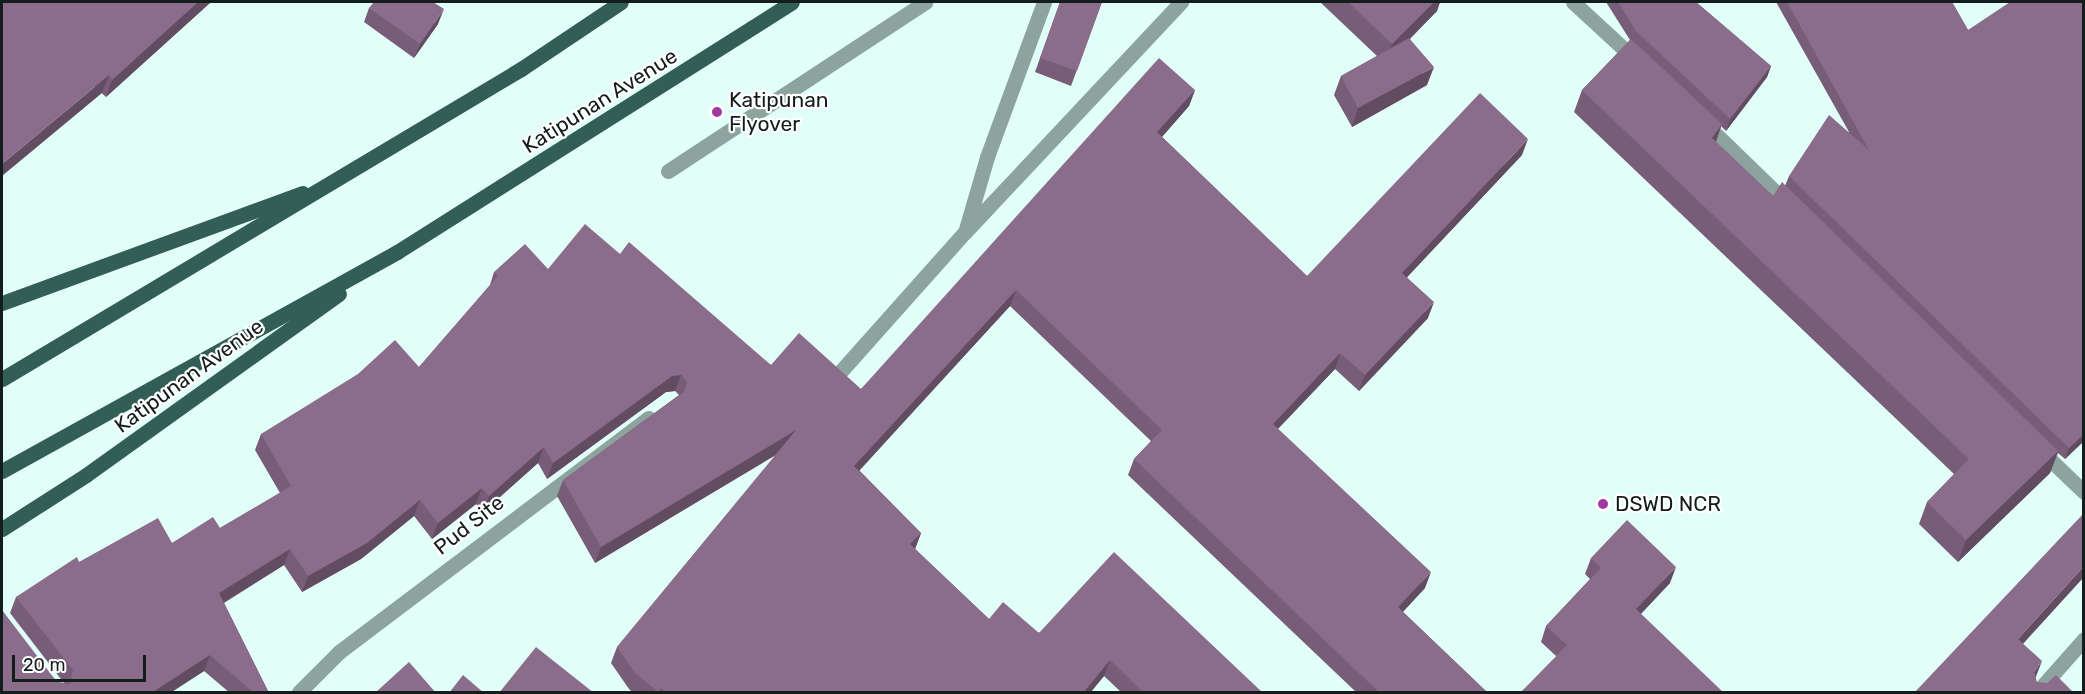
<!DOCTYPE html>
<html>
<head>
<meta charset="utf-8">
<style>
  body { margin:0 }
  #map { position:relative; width:2085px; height:694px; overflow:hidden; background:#e1fff8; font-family:Rubik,sans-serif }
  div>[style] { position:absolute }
  .minor>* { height:15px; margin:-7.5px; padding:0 7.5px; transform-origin:7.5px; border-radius:7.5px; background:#8ca39e }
  .major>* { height:15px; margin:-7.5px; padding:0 7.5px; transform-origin:7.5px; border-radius:7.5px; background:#325e56 }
  .wall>* { inset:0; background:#785d78 }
  .shaded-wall>* { inset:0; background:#624c61 }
  .building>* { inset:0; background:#8c6c8b }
  .dots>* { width:16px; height:16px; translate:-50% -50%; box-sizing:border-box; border:3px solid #fff; border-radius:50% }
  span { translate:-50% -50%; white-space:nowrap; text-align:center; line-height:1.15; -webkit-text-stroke:4.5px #fff; paint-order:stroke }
  .poi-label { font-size:21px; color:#131e1c }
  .left { translate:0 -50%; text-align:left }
  .street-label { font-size:21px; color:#131e1c }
  .frame { position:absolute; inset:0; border:3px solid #131e1c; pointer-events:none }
  .scale { position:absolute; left:12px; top:655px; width:134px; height:27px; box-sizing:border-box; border:3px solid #131e1c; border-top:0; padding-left:8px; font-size:18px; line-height:21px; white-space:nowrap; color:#131e1c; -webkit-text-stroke:4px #fff; paint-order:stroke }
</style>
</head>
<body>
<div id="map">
  <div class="minor">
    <div style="left:1573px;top:2px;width:87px;rotate:42.7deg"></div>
    <div style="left:1703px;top:122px;width:120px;rotate:44deg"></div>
    <div style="left:668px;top:171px;width:308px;rotate:-33.3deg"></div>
    <div style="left:966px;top:229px;width:75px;rotate:-73.7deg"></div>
    <div style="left:987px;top:157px;width:165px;rotate:-69.8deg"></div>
    <div style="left:841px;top:371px;width:186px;rotate:-48.3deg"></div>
    <div style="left:965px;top:232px;width:316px;rotate:-46.8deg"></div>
    <div style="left:2040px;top:450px;width:61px;rotate:43.7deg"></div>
    <div style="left:299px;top:692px;width:57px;rotate:-45deg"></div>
    <div style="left:339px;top:652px;width:388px;rotate:-37.1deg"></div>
    <div style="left:2037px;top:692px;width:71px;rotate:-48.4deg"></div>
  </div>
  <div class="major">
    <div style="left:2px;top:303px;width:320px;rotate:-20.1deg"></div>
    <div style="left:2px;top:379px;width:605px;rotate:-30.85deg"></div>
    <div style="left:521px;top:69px;width:120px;rotate:-33.8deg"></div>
    <div style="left:2px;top:471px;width:452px;rotate:-29deg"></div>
    <div style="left:397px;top:252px;width:467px;rotate:-32.3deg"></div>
    <div style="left:2px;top:529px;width:100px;rotate:-32.7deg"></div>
    <div style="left:86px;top:475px;width:311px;rotate:-35.6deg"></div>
  </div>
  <div class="wall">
    <div style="clip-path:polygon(2px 2px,211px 2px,106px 97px)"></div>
    <div style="clip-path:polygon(1060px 2px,1102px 2px,1071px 86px,1035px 72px)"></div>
    <div style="clip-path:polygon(1320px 2px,1440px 2px,1437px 11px,1410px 39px,1427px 85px,1352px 127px,1334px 95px,1341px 76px,1377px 56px)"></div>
    <div style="clip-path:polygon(1606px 2px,1696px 2px,1771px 66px,1767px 77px,1726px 131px,1721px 126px,1716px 142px,1773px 196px,1785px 186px,1789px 176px,1849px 132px,1776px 2px,1952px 2px,1968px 30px,2084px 2px,2084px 441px,2065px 459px,2058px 453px,2050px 473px,1958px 562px,1919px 524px,1927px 502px,1954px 474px,1574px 112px,1582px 90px,1630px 40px)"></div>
    <div style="clip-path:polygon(369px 8px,438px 24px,414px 58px,364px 22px)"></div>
    <div style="clip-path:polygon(1195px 90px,1189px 106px,1162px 137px,1307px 276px,1522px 155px,1407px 277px,1428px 318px,1359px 391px,1335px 369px,1278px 429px,1425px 588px,1403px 612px,1488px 693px,1357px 693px,1128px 475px,1134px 459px,1151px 441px,1010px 306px,859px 470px,921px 533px,915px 549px,989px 619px,1263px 693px,1122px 693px,1104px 676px,1090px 693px,633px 693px,629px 689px,611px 663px,617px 647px,776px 455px,595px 563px,557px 496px,563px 480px,679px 395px,675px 391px,666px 392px,547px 479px,538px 463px,483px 512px,476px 504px,432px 539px,414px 516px,361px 559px,302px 592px,284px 565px,224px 603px,269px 693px,230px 693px,204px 671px,170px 693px,2px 693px,57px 682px,64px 683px,10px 613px,16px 597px,79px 562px,172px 543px,220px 528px,280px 493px,255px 450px,261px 434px,419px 367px,490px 285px,494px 272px,548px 269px,620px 254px,771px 365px,861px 389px)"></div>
    <div style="clip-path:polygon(1591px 558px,1670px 583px,1641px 614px,1556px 656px,1541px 642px,1546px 626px,1590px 579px,1585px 574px)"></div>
  </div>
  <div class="shaded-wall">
    <div style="clip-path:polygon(198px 2px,211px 2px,106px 97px,112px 80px)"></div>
    <div style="clip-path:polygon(1434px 2px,1440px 2px,1437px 11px,1385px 63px,1392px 44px)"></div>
    <div style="clip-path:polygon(444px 9px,438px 24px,414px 58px,420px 44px)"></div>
    <div style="clip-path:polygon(1771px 66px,1767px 77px,1726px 131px,1730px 119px)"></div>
    <div style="clip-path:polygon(1434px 67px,1427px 85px,1352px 127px,1358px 108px)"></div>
    <div style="clip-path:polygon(109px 75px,102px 93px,2px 176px,2px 164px)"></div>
    <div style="clip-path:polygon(1195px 90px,1189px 106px,1152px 148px,1157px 132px)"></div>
    <div style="clip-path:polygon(1722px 124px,1714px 146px,1712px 138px)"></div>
    <div style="clip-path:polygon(1528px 139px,1522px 155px,1396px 289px,1402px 273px)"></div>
    <div style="clip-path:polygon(1016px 290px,1010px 306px,849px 482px,854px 466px)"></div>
    <div style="clip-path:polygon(1434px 302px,1428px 318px,1359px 391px,1365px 375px)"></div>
    <div style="clip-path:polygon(1340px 353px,1335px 369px,1267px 440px,1273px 424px)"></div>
    <div style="clip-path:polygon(681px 375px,675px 391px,666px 392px,547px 479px,553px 463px,672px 376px)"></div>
    <div style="clip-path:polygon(796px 430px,790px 446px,595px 563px,601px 547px)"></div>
    <div style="clip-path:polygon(2084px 434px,2084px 441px,2065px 459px,2069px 448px)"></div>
    <div style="clip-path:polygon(544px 447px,538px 463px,483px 512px,489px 496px)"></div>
    <div style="clip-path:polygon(2058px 451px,2050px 473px,1958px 562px,1966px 540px)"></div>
    <div style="clip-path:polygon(482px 488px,476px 504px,432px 539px,438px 523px)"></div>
    <div style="clip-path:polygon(420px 500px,414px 516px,361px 559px,302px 592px,308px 576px)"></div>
    <div style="clip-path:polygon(921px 533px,915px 549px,910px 544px)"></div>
    <div style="clip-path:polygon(290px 549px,284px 565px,213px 609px,219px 593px)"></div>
    <div style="clip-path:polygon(2084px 566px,2084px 577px,2012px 656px,2018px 639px)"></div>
    <div style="clip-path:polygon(1676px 567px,1670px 583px,1630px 625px,1636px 609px)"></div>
    <div style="clip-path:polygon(1431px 572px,1425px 588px,1392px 623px,1398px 607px)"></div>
    <div style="clip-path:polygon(210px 655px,204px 671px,170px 693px,151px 693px)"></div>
    <div style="clip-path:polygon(1110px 660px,1104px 676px,1090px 693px,1083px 693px)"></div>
    <div style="clip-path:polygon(2042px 661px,2035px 679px,2034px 672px)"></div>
  </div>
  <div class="building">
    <div style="clip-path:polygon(2px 2px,198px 2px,112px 80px,109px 75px,2px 164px)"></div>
    <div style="clip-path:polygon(374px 2px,433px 2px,444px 9px,420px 44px,369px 8px)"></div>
    <div style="clip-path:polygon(1060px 2px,1102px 2px,1077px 71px,1040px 58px)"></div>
    <div style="clip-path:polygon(1348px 2px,1434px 2px,1392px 44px)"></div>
    <div style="clip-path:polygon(1618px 2px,1696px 2px,1771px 66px,1730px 119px,1636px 31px)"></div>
    <div style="clip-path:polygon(1787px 2px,1952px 2px,1968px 30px,2010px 2px,2084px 2px,2084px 434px,2069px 448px,1789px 176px,1829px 115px,1869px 150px)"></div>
    <div style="clip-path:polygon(1409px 38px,1434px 67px,1358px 108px,1341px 76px)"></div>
    <div style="clip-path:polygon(1631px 39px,1722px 124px,1712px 138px,1773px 196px,1782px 182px,2058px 451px,1966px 540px,1927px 502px,1969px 459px,1582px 90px)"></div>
    <div style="clip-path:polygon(1159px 58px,1195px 90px,1157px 132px,1307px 276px,1480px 93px,1528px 139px,1402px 273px,1434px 302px,1365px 375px,1340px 353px,1273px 424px,1431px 572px,1398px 607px,1488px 693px,1380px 693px,1134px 459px,1162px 430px,1016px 290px,854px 466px,921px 533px,910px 544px,989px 619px,1003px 602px,1039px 633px,1114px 552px,1263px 693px,1144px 693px,1110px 660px,1083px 693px,667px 693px,661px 688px,658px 692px,635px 673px,617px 647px,796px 430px,601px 547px,563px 480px,684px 392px,687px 382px,681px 375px,672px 376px,553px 463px,544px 447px,489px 496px,482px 488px,438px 523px,420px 500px,367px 543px,308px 576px,290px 549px,219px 593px,269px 693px,254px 693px,210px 655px,151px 693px,2px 693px,2px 610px,57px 682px,70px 684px,73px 670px,16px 597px,77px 557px,79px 562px,158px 518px,172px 543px,213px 517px,220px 528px,291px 486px,261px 434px,358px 374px,395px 340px,419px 367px,498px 276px,494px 272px,525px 244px,548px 269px,585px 224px,620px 254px,629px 242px,771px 365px,799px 333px,861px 389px)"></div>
    <div style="clip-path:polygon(2084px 513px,2084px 566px,2018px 639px,2042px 661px,2034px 672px,2037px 682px,2047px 683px,2056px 675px,2074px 693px,1914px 693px)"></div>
    <div style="clip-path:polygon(1627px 520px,1676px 567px,1636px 609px,1724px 693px,1520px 693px,1567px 645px,1546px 626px,1601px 568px,1591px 558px)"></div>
    <div style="clip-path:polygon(536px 647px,594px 693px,499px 693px)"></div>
    <div style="clip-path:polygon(409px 662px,436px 693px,375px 693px)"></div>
    <div style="clip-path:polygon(463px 675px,484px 693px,449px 693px)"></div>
  </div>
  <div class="dots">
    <div style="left:717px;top:112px;background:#9f3a9f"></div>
    <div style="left:1603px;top:504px;background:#9f3a9f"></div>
  </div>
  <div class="poi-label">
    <span class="left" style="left:729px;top:112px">Katipunan<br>Flyover</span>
    <span class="left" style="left:1615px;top:504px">DSWD NCR</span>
  </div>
  <div class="street-label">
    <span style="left:600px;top:101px;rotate:-32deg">Katipunan Avenue</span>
    <span style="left:189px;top:376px;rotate:-36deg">Katipunan Avenue</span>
    <span style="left:469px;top:525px;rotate:-38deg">Pud Site</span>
  </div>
  <div class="frame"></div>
  <div class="scale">20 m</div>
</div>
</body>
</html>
